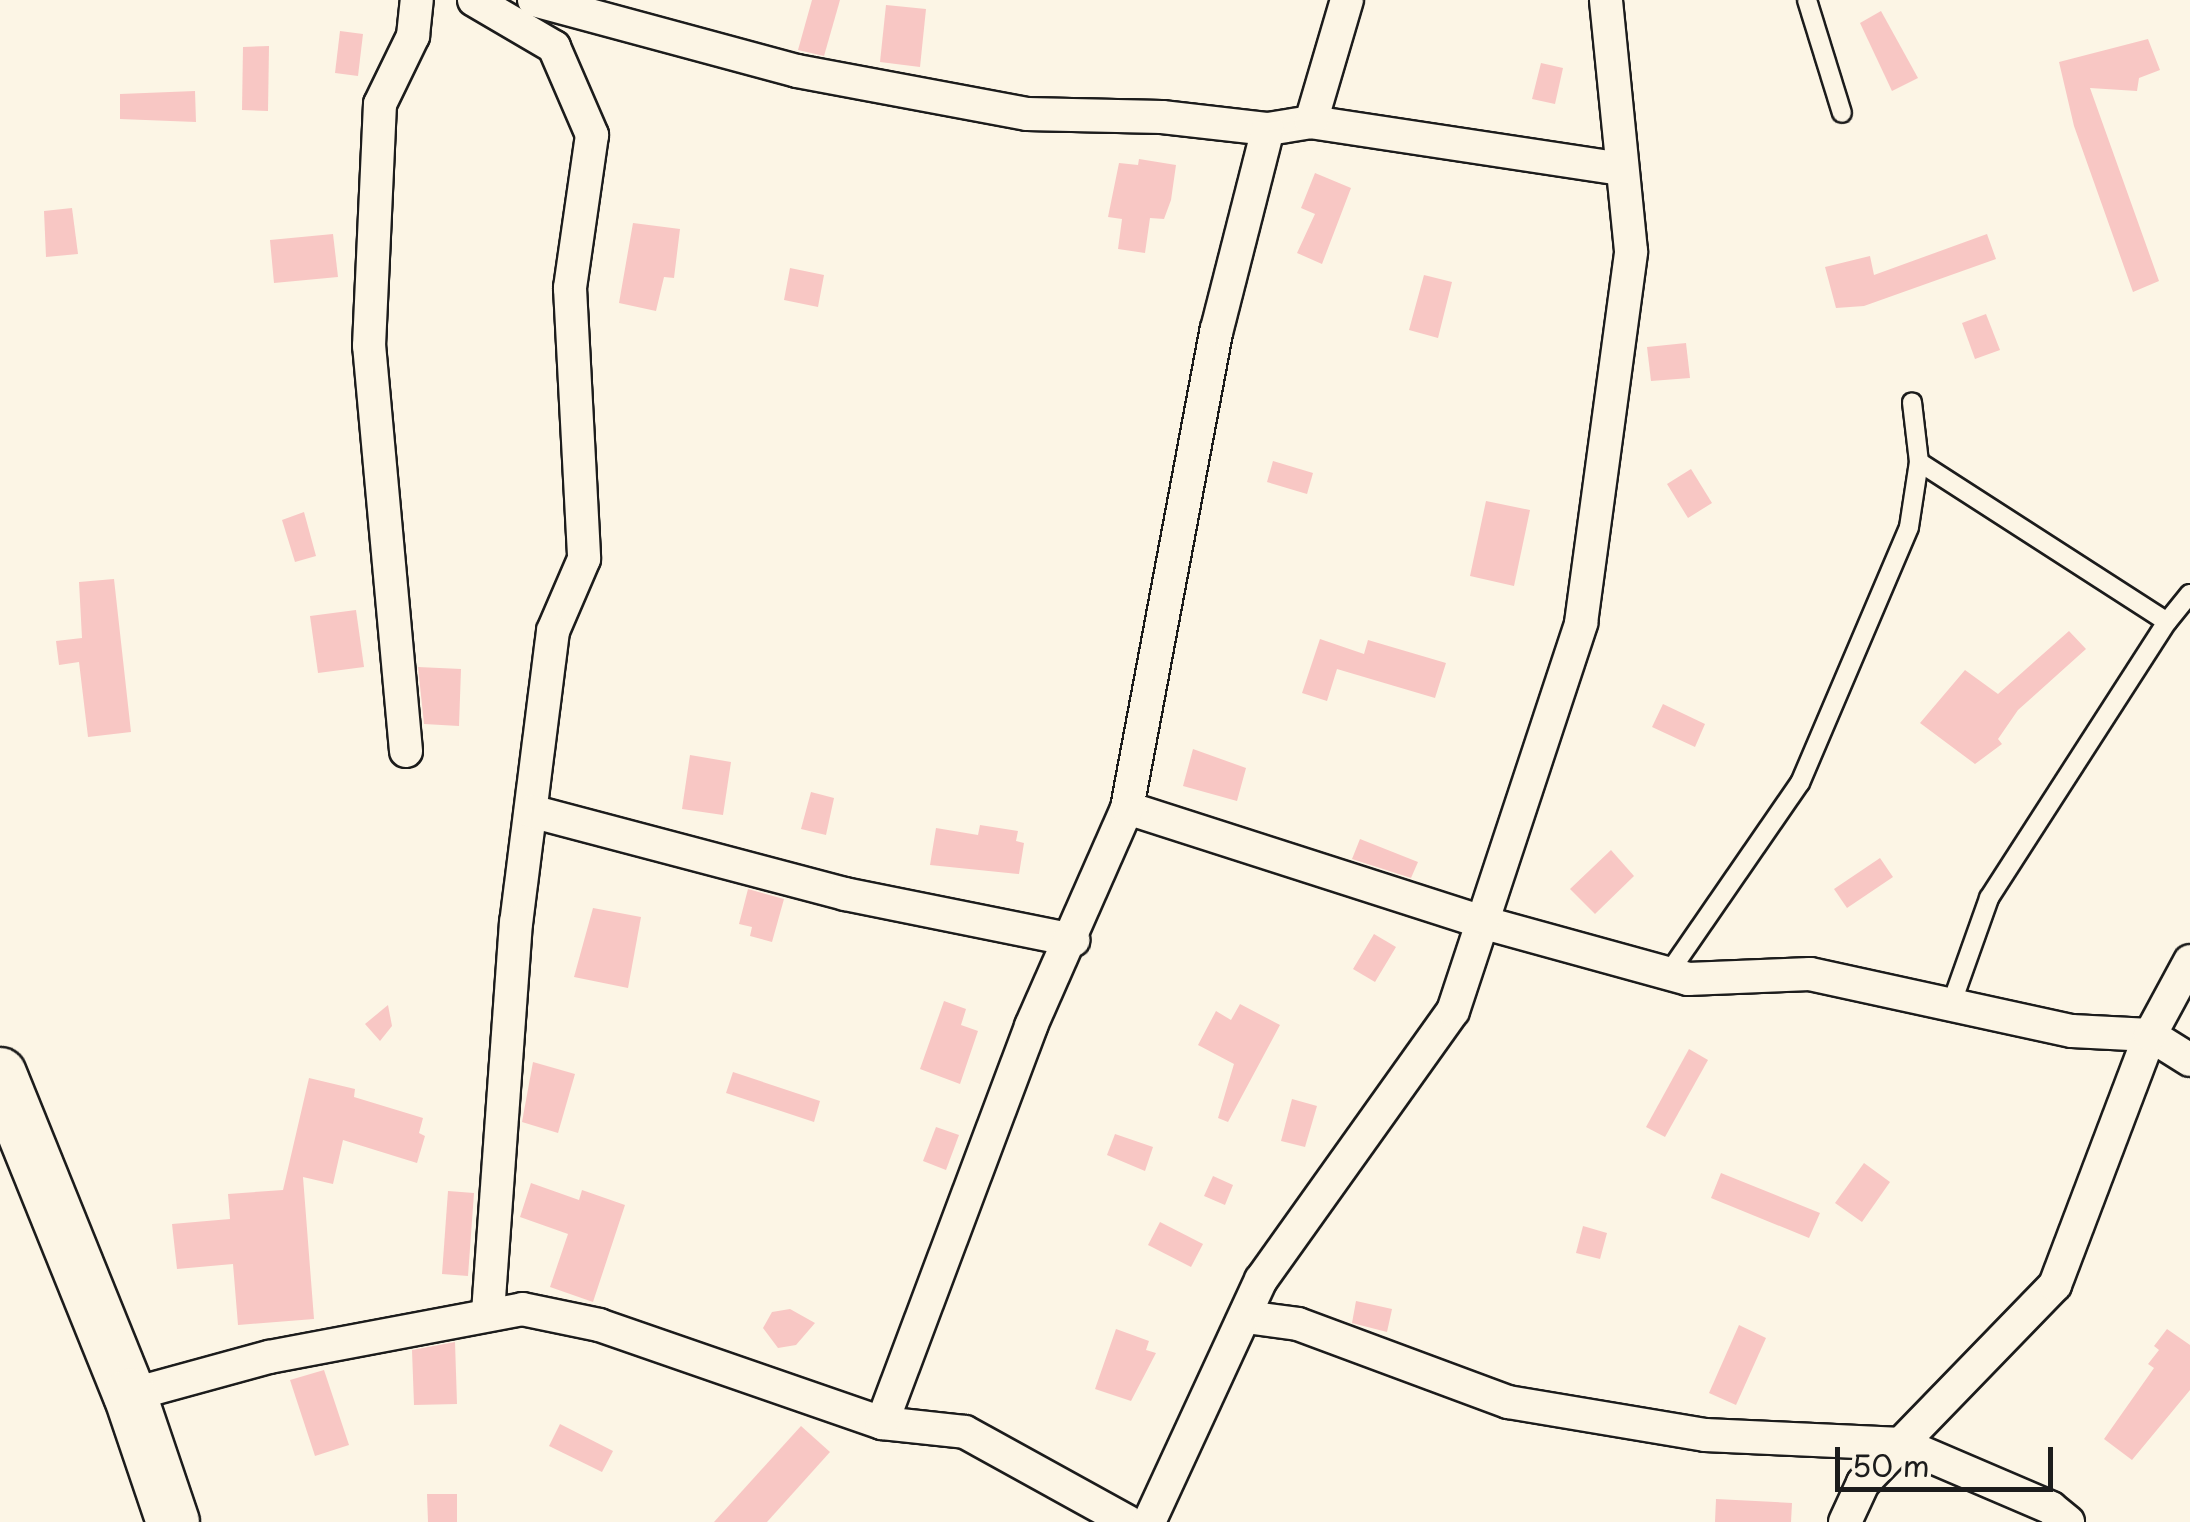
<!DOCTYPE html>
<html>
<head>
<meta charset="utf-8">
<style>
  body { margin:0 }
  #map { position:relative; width:2190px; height:1522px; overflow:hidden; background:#fcf5e5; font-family:"Playpen Sans",sans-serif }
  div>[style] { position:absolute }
  .building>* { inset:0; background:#f8c7c4 }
  .roads { filter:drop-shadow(2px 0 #1c1c1c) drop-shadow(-2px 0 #1c1c1c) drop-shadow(0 2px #1c1c1c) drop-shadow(0 -2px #1c1c1c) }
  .lane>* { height:18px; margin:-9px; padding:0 9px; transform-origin:9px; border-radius:9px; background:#fcf5e5 }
  .street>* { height:32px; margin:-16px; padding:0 16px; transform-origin:16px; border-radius:16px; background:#fcf5e5 }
  .primary>* { height:52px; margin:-26px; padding:0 26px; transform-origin:26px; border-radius:26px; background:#fcf5e5 }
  span { translate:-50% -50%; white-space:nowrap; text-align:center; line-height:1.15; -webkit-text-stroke:10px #fcf5e5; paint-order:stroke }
  .scale { position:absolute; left:1835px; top:1447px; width:218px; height:45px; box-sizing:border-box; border:5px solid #1c1c1c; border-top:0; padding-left:12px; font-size:30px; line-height:35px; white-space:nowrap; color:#1c1c1c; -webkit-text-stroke:8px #fcf5e5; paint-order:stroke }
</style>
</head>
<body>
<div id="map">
  <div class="building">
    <div style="clip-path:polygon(812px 0,840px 0,824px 56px,798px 50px)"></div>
    <div style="clip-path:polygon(886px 5px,926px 9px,920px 67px,880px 62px)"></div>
    <div style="clip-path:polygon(1881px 11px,1918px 78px,1892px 91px,1860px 23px)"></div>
    <div style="clip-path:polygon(340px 31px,363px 34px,358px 76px,335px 73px)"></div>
    <div style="clip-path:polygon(2148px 39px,2160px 70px,2139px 78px,2137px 91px,2090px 88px,2159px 281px,2133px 292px,2074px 126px,2059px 62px)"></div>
    <div style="clip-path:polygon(269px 46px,268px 111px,242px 110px,243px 47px)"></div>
    <div style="clip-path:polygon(1541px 63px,1563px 68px,1555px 104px,1532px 99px)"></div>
    <div style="clip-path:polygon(195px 91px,196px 122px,120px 119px,120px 94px)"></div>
    <div style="clip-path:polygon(1139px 159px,1176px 165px,1171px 200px,1164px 219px,1150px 218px,1145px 253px,1118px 249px,1122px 219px,1108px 217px,1119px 163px,1138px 165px)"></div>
    <div style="clip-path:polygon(1315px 173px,1351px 188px,1322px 264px,1297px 253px,1315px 214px,1301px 208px)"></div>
    <div style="clip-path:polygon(72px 208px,78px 254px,46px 257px,44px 211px)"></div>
    <div style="clip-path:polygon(633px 223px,680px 229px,674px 278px,664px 277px,656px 311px,619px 303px)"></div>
    <div style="clip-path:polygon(333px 234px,338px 277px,274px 283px,270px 240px)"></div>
    <div style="clip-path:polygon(1987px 234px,1996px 259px,1864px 306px,1836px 308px,1825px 267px,1870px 256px,1874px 275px)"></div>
    <div style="clip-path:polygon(790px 268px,824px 275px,818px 307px,784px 300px)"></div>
    <div style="clip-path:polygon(1424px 275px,1452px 282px,1438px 338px,1409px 330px)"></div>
    <div style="clip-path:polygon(1986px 314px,2000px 350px,1975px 359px,1962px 323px)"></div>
    <div style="clip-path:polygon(1686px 343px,1690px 378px,1651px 381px,1647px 347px)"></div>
    <div style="clip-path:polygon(1273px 461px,1313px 473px,1307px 494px,1267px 482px)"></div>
    <div style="clip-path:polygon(1691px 469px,1712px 503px,1688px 518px,1667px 484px)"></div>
    <div style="clip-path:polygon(1486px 501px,1530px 510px,1514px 586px,1470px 576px)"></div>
    <div style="clip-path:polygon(304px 512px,316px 556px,295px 562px,282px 520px)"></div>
    <div style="clip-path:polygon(114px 579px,131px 732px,88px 737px,79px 662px,59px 665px,56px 641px,82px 638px,79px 582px)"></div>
    <div style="clip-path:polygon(356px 610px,364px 667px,318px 673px,310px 616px)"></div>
    <div style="clip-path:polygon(2069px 631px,2086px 649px,2018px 710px,1998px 739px,2002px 744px,1975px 764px,1920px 723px,1965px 670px,1998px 694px)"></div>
    <div style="clip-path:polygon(1320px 639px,1364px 654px,1368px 640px,1446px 663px,1435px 698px,1337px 669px,1327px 701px,1302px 693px)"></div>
    <div style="clip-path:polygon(418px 667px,461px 669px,459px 726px,424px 724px)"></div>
    <div style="clip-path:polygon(1663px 704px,1705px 724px,1695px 747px,1652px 727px)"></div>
    <div style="clip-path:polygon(1193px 749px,1246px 768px,1237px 801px,1183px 786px)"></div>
    <div style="clip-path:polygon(690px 755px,731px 762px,723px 815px,682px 809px)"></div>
    <div style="clip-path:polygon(811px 792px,834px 798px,826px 835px,801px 829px)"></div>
    <div style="clip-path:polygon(980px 825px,1018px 831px,1016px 841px,1024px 843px,1019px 874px,930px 865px,936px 828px,978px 835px)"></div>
    <div style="clip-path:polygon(1360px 839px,1418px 862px,1411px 878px,1352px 859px)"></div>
    <div style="clip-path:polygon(1611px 850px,1634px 876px,1595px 914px,1570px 889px)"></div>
    <div style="clip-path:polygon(1880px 858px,1893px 877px,1847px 908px,1834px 889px)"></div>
    <div style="clip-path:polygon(748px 889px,784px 899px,772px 942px,750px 936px,752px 927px,739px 924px)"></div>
    <div style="clip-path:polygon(593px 908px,641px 917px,628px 988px,574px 977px)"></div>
    <div style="clip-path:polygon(1374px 934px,1396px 947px,1375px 982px,1353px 969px)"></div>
    <div style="clip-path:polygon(944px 1001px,966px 1009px,961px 1025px,978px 1031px,960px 1084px,920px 1069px)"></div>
    <div style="clip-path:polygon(1240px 1004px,1280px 1025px,1228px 1122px,1218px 1118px,1234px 1064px,1198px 1045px,1216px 1011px,1231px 1020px)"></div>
    <div style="clip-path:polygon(388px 1005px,392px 1026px,380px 1041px,365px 1024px)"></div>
    <div style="clip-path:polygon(1689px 1049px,1708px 1060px,1665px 1137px,1646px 1127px)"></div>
    <div style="clip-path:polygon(533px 1062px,575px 1074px,558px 1133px,522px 1122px)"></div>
    <div style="clip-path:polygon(733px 1072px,820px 1101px,814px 1122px,726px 1093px)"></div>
    <div style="clip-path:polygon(309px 1078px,355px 1089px,354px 1097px,423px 1118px,419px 1133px,425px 1136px,417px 1163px,343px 1140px,333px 1184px,303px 1177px,314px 1319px,238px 1325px,233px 1264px,177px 1269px,172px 1224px,230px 1219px,228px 1194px,283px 1190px)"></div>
    <div style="clip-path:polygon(1292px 1099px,1317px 1106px,1305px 1147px,1281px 1141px)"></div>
    <div style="clip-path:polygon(936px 1127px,959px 1135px,946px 1170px,923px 1161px)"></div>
    <div style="clip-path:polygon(1115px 1134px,1153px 1147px,1145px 1171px,1107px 1155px)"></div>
    <div style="clip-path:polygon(1864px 1163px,1890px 1182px,1862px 1222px,1835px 1203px)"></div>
    <div style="clip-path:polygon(1721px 1173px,1820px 1213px,1809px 1238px,1711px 1198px)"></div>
    <div style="clip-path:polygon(1213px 1176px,1233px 1185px,1225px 1205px,1204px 1196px)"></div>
    <div style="clip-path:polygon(531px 1183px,579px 1200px,582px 1190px,625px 1205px,593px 1302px,550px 1287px,568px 1234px,520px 1217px)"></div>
    <div style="clip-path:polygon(448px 1191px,474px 1193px,468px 1276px,442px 1274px)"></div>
    <div style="clip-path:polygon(1160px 1222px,1203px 1244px,1191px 1267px,1148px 1245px)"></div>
    <div style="clip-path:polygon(1583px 1226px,1607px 1233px,1600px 1259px,1576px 1253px)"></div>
    <div style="clip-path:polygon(1356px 1301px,1392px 1309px,1387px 1332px,1352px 1323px)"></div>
    <div style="clip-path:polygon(790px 1309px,815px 1323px,796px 1345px,778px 1348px,763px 1328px,772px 1312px)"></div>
    <div style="clip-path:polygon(1739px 1325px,1766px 1338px,1736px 1405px,1709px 1393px)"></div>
    <div style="clip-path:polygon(1116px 1329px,1149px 1341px,1146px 1350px,1156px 1353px,1131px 1401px,1095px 1389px)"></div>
    <div style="clip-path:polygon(2167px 1329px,2190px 1345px,2190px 1390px,2132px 1460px,2104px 1439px,2154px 1368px,2148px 1364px,2159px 1350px,2154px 1346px)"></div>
    <div style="clip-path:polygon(455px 1342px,457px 1404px,414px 1405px,412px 1350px)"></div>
    <div style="clip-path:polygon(324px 1370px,349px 1445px,315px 1456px,290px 1380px)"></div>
    <div style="clip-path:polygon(560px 1424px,613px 1451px,602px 1472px,549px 1446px)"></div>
    <div style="clip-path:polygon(801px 1426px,830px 1452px,767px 1522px,714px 1522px)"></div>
    <div style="clip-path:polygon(427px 1494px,457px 1494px,457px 1522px,428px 1522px)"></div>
    <div style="clip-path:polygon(1716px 1499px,1792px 1503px,1791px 1522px,1715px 1522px)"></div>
  </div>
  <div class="roads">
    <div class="lane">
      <div style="left:1807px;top:0;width:118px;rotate:72.8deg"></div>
      <div style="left:1919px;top:462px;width:295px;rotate:32.8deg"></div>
      <div style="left:2167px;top:622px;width:36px;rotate:-51deg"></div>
      <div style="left:1668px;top:974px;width:232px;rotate:-55.4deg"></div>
      <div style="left:1800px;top:783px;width:278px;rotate:-66.9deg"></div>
      <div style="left:1909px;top:527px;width:66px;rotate:-81.3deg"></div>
      <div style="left:1919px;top:462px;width:60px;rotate:-96.7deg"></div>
      <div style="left:1951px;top:1005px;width:114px;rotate:-70.4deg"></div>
      <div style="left:1989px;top:898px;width:328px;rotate:-57.2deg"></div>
    </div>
    <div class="street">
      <div style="left:474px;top:0;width:93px;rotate:30.4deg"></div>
      <div style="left:554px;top:47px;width:96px;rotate:66.6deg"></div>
      <div style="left:592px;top:135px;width:155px;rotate:98.2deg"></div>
      <div style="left:570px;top:288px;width:271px;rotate:87deg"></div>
      <div style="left:584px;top:559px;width:78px;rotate:113.3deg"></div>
      <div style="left:553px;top:631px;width:293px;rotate:97.2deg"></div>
      <div style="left:516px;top:922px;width:393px;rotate:94.1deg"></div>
      <div style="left:534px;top:0;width:272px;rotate:15.1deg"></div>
      <div style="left:797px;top:71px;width:234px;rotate:10.6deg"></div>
      <div style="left:1027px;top:114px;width:135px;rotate:1.3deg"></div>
      <div style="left:1162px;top:117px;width:107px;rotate:6.5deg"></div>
      <div style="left:1268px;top:129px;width:44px;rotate:-9.2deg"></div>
      <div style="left:1311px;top:122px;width:314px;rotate:8.6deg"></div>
      <div style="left:1311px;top:122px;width:127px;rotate:-73.6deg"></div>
      <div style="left:406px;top:751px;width:407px;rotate:-95.2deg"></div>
      <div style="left:369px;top:346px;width:242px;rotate:-87.4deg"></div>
      <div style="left:380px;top:104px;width:76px;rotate:-64.1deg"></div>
      <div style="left:413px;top:36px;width:36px;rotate:-84deg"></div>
      <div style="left:1127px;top:808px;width:376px;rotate:17.8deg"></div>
      <div style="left:1485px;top:923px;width:211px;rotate:15.4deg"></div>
      <div style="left:1688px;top:979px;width:122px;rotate:-2.3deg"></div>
      <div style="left:1810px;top:974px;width:268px;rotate:12.3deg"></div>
      <div style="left:2072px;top:1031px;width:78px;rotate:2.9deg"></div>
      <div style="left:2150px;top:1035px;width:47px;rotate:32deg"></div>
      <div style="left:531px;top:811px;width:325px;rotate:14.8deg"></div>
      <div style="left:845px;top:894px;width:233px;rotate:11.4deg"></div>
      <div style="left:1246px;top:1317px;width:52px;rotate:7.7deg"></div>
      <div style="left:1298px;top:1324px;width:224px;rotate:20.4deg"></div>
      <div style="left:1508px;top:1402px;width:200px;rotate:9.5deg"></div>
      <div style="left:1705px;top:1435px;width:197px;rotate:2.6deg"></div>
      <div style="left:1902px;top:1444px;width:162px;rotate:23.2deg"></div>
      <div style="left:2051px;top:1508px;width:22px;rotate:39deg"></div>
      <div style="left:130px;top:1395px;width:144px;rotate:-15.3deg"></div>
      <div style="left:269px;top:1357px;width:258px;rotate:-10.7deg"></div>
      <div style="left:522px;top:1309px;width:79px;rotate:11.7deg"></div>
      <div style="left:599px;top:1325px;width:299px;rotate:19.1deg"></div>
      <div style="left:882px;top:1423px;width:83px;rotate:6.2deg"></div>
      <div style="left:965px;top:1432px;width:186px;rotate:28.9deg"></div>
      <div style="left:882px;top:1423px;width:424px;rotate:-69.4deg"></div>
      <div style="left:1031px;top:1026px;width:238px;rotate:-66.2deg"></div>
      <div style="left:1127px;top:808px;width:487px;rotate:-79.4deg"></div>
      <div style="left:1217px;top:329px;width:206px;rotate:-75.7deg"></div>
      <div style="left:1149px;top:1522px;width:267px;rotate:-65.2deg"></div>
      <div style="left:1261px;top:1280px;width:330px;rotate:-54.5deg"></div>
      <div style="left:1453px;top:1011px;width:409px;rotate:-71.7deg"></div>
      <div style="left:1581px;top:623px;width:375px;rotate:-82.3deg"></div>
      <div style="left:1631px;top:251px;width:252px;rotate:-95.7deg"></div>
      <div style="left:1845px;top:1522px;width:43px;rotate:-65.2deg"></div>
      <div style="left:1863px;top:1483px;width:276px;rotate:-45.9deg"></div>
      <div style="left:2055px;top:1285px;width:267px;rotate:-69.2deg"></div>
      <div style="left:2150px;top:1035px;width:84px;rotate:-61.6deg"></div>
    </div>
    <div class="primary">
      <div style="left:0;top:1074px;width:346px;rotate:68deg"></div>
      <div style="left:130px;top:1395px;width:134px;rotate:71.3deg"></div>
    </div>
  </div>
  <div class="scale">50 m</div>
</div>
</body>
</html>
